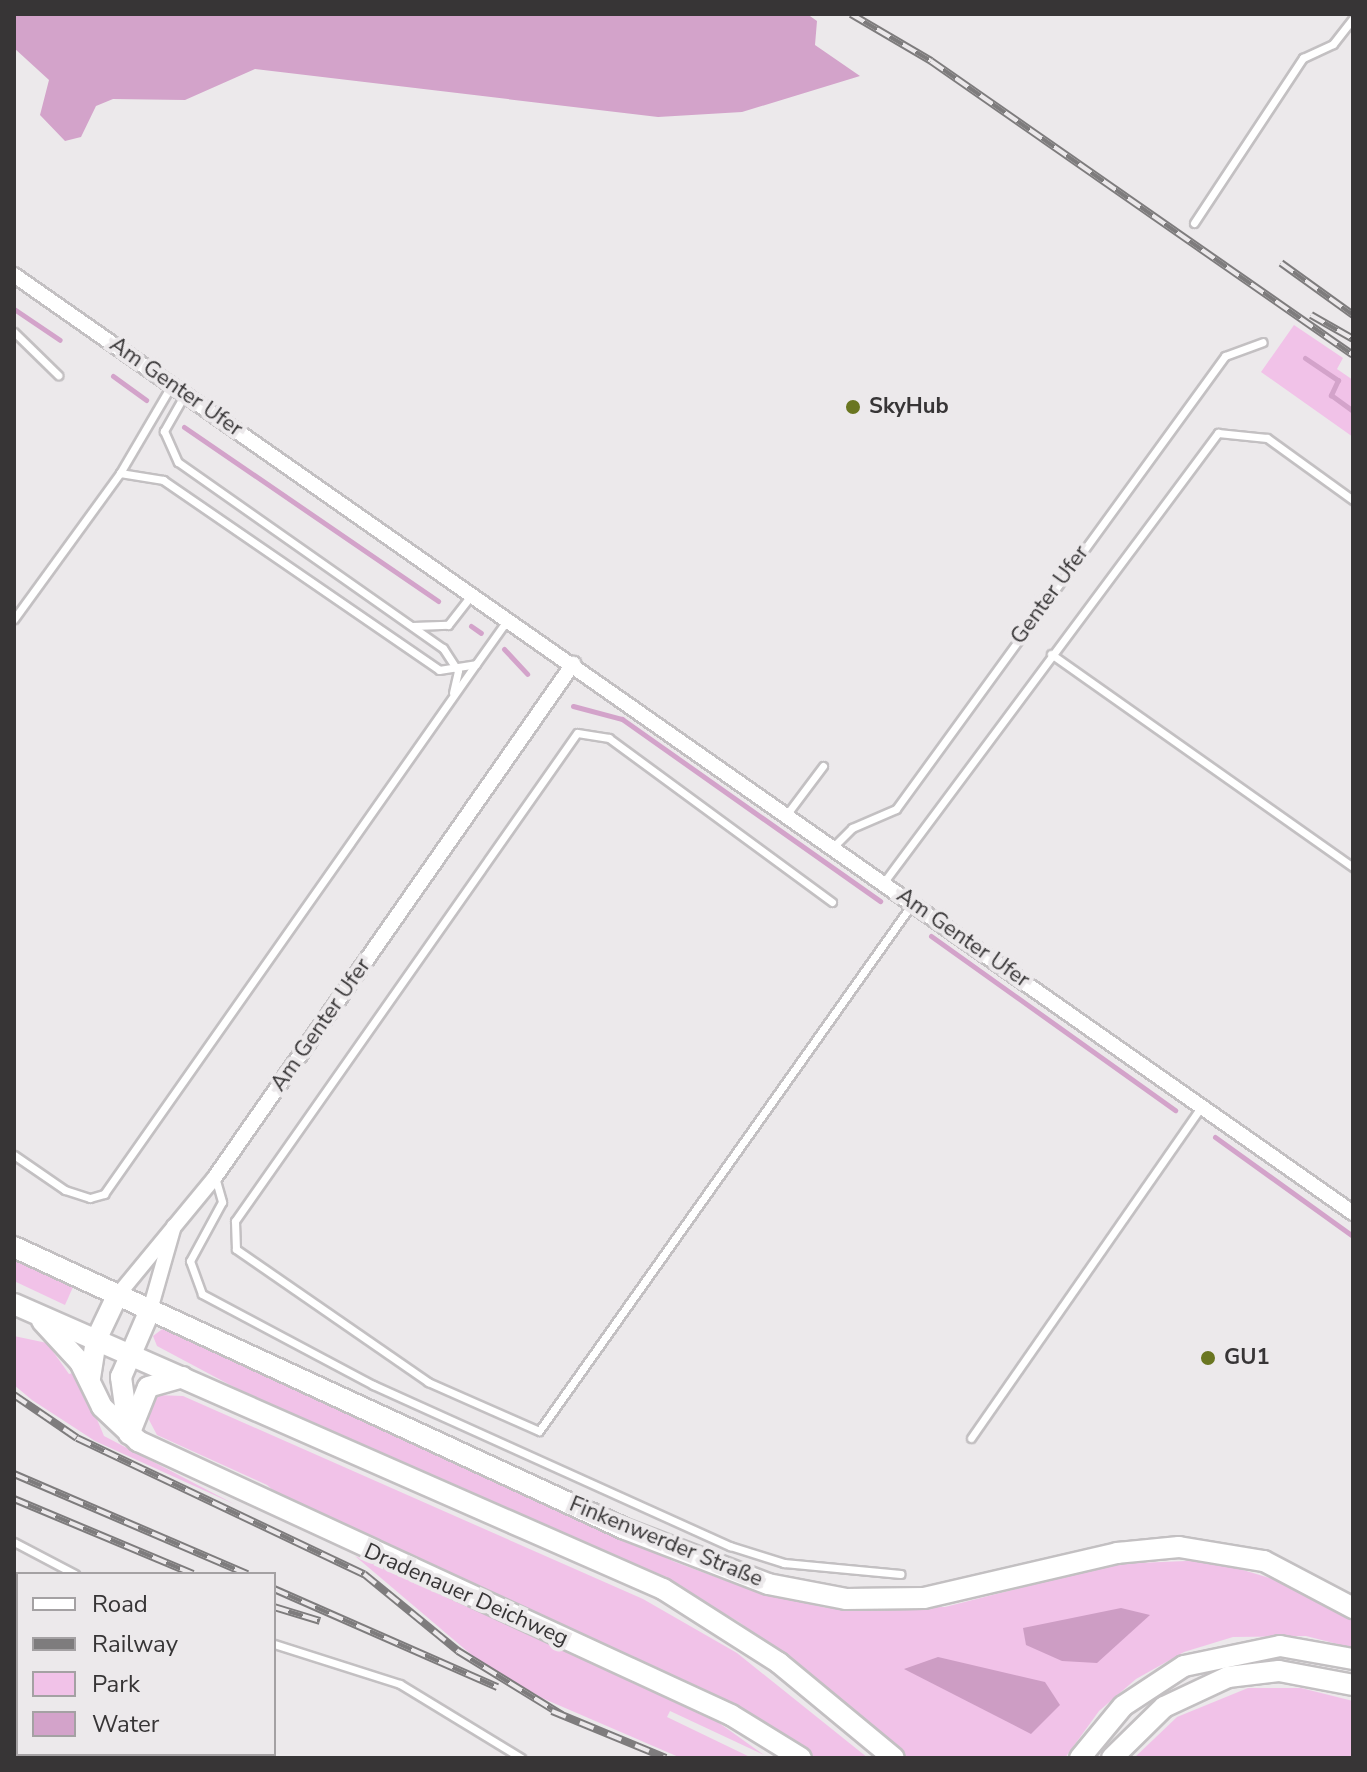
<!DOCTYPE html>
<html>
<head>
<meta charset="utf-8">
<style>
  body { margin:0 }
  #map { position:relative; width:1367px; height:1772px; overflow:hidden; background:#ece9eb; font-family:"Nunito Sans",sans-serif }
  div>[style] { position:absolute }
  .green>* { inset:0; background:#f1c2e8 }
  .forest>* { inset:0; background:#cd9dc4 }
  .water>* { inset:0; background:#d3a3ca }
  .stream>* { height:5px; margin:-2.5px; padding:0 2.5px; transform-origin:2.5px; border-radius:2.5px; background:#d3a3ca }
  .roads { filter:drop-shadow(2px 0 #c3c0c2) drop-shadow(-2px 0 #c3c0c2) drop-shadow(0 2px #c3c0c2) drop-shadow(0 -2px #c3c0c2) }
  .lane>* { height:7px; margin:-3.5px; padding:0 3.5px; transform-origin:3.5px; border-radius:3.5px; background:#fff }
  .street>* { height:14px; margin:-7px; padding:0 7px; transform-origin:7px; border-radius:7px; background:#fff }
  .secondary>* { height:20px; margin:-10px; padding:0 10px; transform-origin:10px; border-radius:10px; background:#fff }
  .rail>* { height:8px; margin-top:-4px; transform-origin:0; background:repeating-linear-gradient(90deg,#ece9eb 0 15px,#7e7c7d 0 30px); box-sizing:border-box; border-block:2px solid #7e7c7d }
  .dots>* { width:22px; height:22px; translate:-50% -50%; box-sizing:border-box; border:4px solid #ece9eb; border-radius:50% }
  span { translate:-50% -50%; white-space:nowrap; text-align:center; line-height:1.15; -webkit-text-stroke:8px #ece9eb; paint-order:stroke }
  .street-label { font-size:22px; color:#373536 }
  .poi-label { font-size:22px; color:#373536; font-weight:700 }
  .left { translate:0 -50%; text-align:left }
  .frame { position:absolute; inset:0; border:16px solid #373536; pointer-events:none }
  .legend { position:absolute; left:16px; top:1572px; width:260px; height:184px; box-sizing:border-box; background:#ece9eb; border:2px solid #a4a1a3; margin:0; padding:10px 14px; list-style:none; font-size:24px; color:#373536 }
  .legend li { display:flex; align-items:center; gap:16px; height:40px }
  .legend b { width:40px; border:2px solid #a4a1a3 }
</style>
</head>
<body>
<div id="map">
  <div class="green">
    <div style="clip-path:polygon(1294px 325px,1343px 358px,1337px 369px,1353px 380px,1353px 437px,1261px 372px)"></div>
    <div style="clip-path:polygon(14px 1260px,73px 1287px,65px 1305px,14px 1281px)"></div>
    <div style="clip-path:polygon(165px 1327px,675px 1562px,759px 1593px,827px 1608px,945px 1607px,1114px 1564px,1210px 1560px,1302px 1588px,1353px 1621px,1353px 1648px,1306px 1636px,1233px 1637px,1184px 1652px,1136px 1679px,1099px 1711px,1065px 1758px,909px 1758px,739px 1622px,647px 1571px,247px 1394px,157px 1346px,153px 1336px)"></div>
    <div style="clip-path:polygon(14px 1336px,47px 1343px,69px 1374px,77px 1372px,104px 1436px,234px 1504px,95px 1441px,32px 1400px,14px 1385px)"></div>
    <div style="clip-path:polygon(156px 1395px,183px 1396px,643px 1599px,737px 1653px,868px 1758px,817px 1758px,290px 1505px,267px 1485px,157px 1435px,148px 1418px)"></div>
    <div style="clip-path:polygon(355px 1556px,708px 1715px,764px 1755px,670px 1711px,667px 1717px,752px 1758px,681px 1758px,542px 1698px,480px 1662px)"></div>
    <div style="clip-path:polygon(1248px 1688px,1301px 1688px,1353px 1701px,1353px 1758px,1134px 1758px,1177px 1717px)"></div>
  </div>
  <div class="forest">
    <div style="clip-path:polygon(1121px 1608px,1150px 1615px,1097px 1663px,1062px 1661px,1026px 1645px,1023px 1628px)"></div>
    <div style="clip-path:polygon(938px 1657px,1045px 1682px,1060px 1705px,1031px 1734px,904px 1669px)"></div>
  </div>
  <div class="water">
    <div style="clip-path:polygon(14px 14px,807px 14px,817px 21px,815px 45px,860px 76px,742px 112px,658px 117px,255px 69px,185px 100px,113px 99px,96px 106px,81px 137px,65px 141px,40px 115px,49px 80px,14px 48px)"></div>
  </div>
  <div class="stream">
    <div style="left:14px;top:309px;width:55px;rotate:34deg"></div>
    <div style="left:1305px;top:358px;width:40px;rotate:34deg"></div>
    <div style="left:1338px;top:380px;width:17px;rotate:115deg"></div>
    <div style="left:1331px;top:395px;width:27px;rotate:36deg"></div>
    <div style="left:113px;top:376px;width:41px;rotate:36deg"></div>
    <div style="left:184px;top:427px;width:308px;rotate:34.4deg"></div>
    <div style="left:471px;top:626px;width:12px;rotate:35deg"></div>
    <div style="left:504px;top:649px;width:34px;rotate:47deg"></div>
    <div style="left:573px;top:706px;width:51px;rotate:14.9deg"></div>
    <div style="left:622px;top:719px;width:316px;rotate:35.2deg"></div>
    <div style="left:931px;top:936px;width:300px;rotate:35.5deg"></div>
    <div style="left:1215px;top:1137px;width:170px;rotate:35.7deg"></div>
  </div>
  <div class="roads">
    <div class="lane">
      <div style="left:1194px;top:223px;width:198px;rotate:-56.6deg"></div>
      <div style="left:1303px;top:58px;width:33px;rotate:-25deg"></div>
      <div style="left:1333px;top:44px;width:33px;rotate:-52deg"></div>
      <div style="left:14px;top:332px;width:62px;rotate:44.3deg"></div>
      <div style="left:185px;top:394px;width:43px;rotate:119.6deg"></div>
      <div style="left:164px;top:431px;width:34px;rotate:66deg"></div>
      <div style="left:178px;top:462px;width:324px;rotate:35.1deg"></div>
      <div style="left:443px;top:648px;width:27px;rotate:57deg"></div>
      <div style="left:458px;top:671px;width:22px;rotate:103deg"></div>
      <div style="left:120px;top:473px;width:44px;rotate:9.2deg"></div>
      <div style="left:163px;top:480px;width:335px;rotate:34.5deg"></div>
      <div style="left:439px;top:670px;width:37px;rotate:-9deg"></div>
      <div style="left:476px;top:664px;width:55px;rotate:-54.6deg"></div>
      <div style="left:14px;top:619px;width:180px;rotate:-54deg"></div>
      <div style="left:120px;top:473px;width:101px;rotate:-59.6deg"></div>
      <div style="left:413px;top:626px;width:35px;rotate:-2deg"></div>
      <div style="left:448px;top:625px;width:39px;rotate:-52deg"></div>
      <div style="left:1051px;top:654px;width:370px;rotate:35.2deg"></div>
      <div style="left:787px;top:814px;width:60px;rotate:-53.1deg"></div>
      <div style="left:833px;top:847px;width:27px;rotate:-45deg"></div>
      <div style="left:852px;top:828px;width:48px;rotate:-23.4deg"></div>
      <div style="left:896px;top:809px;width:560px;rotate:-54.01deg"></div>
      <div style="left:1225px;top:356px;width:40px;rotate:-20.2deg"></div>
      <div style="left:884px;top:882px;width:560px;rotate:-53.36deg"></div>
      <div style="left:1218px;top:433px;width:49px;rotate:5.8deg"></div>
      <div style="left:1267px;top:438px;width:106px;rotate:35.8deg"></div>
      <div style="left:832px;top:902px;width:277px;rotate:-143.7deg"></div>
      <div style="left:609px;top:738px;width:32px;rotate:-171deg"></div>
      <div style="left:577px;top:733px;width:596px;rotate:125.02deg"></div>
      <div style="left:235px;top:1221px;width:28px;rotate:88deg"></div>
      <div style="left:236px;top:1249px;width:234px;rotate:34.7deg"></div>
      <div style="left:428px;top:1382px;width:121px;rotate:23.8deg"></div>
      <div style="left:539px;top:1431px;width:646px;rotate:-54.71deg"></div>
      <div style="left:14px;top:1155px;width:62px;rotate:34.5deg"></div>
      <div style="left:65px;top:1190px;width:26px;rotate:18deg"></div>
      <div style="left:90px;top:1198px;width:15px;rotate:-16deg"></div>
      <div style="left:104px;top:1194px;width:648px;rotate:-54.94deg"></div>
      <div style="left:215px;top:1177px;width:26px;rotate:74deg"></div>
      <div style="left:222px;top:1202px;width:67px;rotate:118.5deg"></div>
      <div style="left:190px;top:1261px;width:35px;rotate:70deg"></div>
      <div style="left:202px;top:1294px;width:194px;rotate:28deg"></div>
      <div style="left:373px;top:1385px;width:392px;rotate:24.3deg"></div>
      <div style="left:730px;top:1546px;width:57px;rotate:17.5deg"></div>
      <div style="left:784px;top:1563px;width:117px;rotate:5.4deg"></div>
      <div style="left:971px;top:1438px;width:403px;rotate:-55.2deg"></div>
      <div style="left:14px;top:1542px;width:69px;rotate:27.7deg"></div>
      <div style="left:274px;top:1644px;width:132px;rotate:17.6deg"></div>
      <div style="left:400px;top:1684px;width:142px;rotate:31.4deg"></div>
      <div style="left:14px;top:1716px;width:8px;rotate:-60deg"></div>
      <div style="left:64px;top:1754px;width:8px;rotate:30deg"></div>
    </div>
    <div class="street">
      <div style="left:14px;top:275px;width:1635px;rotate:35.01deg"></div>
      <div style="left:117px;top:1296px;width:154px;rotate:-50.5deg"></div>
      <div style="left:215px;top:1177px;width:626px;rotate:-55.09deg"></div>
      <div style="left:150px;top:1310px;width:87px;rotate:-74.1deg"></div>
    </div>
    <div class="secondary">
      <div style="left:14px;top:1247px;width:673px;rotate:24.78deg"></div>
      <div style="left:625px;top:1529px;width:153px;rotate:21deg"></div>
      <div style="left:768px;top:1584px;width:79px;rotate:10.9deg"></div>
      <div style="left:846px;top:1599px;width:78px;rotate:-0.7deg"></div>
      <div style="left:924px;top:1598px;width:198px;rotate:-13.1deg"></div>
      <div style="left:1117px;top:1553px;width:62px;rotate:-5.5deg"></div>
      <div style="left:1179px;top:1547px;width:86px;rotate:9.4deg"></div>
      <div style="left:1264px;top:1561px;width:101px;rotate:27.8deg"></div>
      <div style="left:14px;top:1304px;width:709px;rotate:23.71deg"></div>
      <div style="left:663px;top:1589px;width:138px;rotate:32.5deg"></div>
      <div style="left:779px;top:1663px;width:149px;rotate:39.6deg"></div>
      <div style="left:42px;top:1321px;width:56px;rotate:47.2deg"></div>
      <div style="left:80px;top:1362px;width:50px;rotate:63.9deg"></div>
      <div style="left:102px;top:1407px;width:50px;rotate:43.4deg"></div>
      <div style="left:138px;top:1441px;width:653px;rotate:24.8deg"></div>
      <div style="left:731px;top:1715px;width:82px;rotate:31.6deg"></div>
      <div style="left:90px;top:1378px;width:38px;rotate:-81deg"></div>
      <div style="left:96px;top:1340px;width:49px;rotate:-64.5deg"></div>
      <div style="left:130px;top:1432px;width:48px;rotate:-68.2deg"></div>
      <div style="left:148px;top:1387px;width:36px;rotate:-16deg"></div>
      <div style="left:129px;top:1434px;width:58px;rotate:-98deg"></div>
      <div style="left:121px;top:1377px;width:73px;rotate:-66.6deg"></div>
      <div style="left:1080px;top:1758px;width:67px;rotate:-50.4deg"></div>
      <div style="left:1123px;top:1706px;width:73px;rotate:-33.3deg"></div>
      <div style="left:1184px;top:1666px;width:98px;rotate:-11.8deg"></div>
      <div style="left:1280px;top:1646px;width:74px;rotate:10.1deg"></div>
      <div style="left:1112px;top:1758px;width:73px;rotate:-44.4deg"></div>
      <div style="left:1164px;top:1707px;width:71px;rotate:-25.1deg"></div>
      <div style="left:1228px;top:1677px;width:51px;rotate:-6.7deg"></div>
      <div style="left:1279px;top:1671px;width:75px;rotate:10.7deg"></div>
    </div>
  </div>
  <div class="rail">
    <div style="left:851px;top:14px;width:93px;rotate:30.4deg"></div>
    <div style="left:931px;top:61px;width:514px;rotate:34.86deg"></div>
    <div style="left:1281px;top:263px;width:89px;rotate:35.8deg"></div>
    <div style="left:1311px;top:315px;width:48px;rotate:29.7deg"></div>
    <div style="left:14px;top:1395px;width:76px;rotate:34.3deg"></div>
    <div style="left:77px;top:1438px;width:318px;rotate:25.4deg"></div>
    <div style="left:364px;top:1574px;width:122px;rotate:39.3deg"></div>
    <div style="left:458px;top:1651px;width:122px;rotate:31.6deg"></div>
    <div style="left:14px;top:1474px;width:254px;rotate:23.2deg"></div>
    <div style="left:14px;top:1499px;width:194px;rotate:22.7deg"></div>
    <div style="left:274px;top:1589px;width:244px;rotate:23.7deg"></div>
    <div style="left:274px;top:1607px;width:48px;rotate:16.9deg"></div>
    <div style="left:552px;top:1711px;width:123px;rotate:22.4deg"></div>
  </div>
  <div class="dots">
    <div style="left:853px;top:407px;background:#6a7621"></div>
    <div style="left:1208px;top:1358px;background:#6a7621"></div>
  </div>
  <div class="street-label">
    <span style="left:176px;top:387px;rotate:35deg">Am Genter Ufer</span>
    <span style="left:1050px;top:595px;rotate:-54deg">Genter Ufer</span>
    <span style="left:963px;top:938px;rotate:35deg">Am Genter Ufer</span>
    <span style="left:321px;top:1025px;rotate:-55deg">Am Genter Ufer</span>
    <span style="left:666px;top:1542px;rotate:22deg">Finkenwerder Straße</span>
    <span style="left:466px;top:1595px;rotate:24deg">Dradenauer Deichweg</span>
  </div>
  <div class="poi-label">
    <span class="left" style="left:869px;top:407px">SkyHub</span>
    <span class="left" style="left:1224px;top:1358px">GU1</span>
  </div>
  <div class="frame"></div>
  <ul class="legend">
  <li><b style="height:10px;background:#fff"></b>Road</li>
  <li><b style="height:10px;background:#7e7c7d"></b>Railway</li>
  <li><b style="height:22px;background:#f1c2e8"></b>Park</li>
  <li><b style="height:22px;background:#d3a3ca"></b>Water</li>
  </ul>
</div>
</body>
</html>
